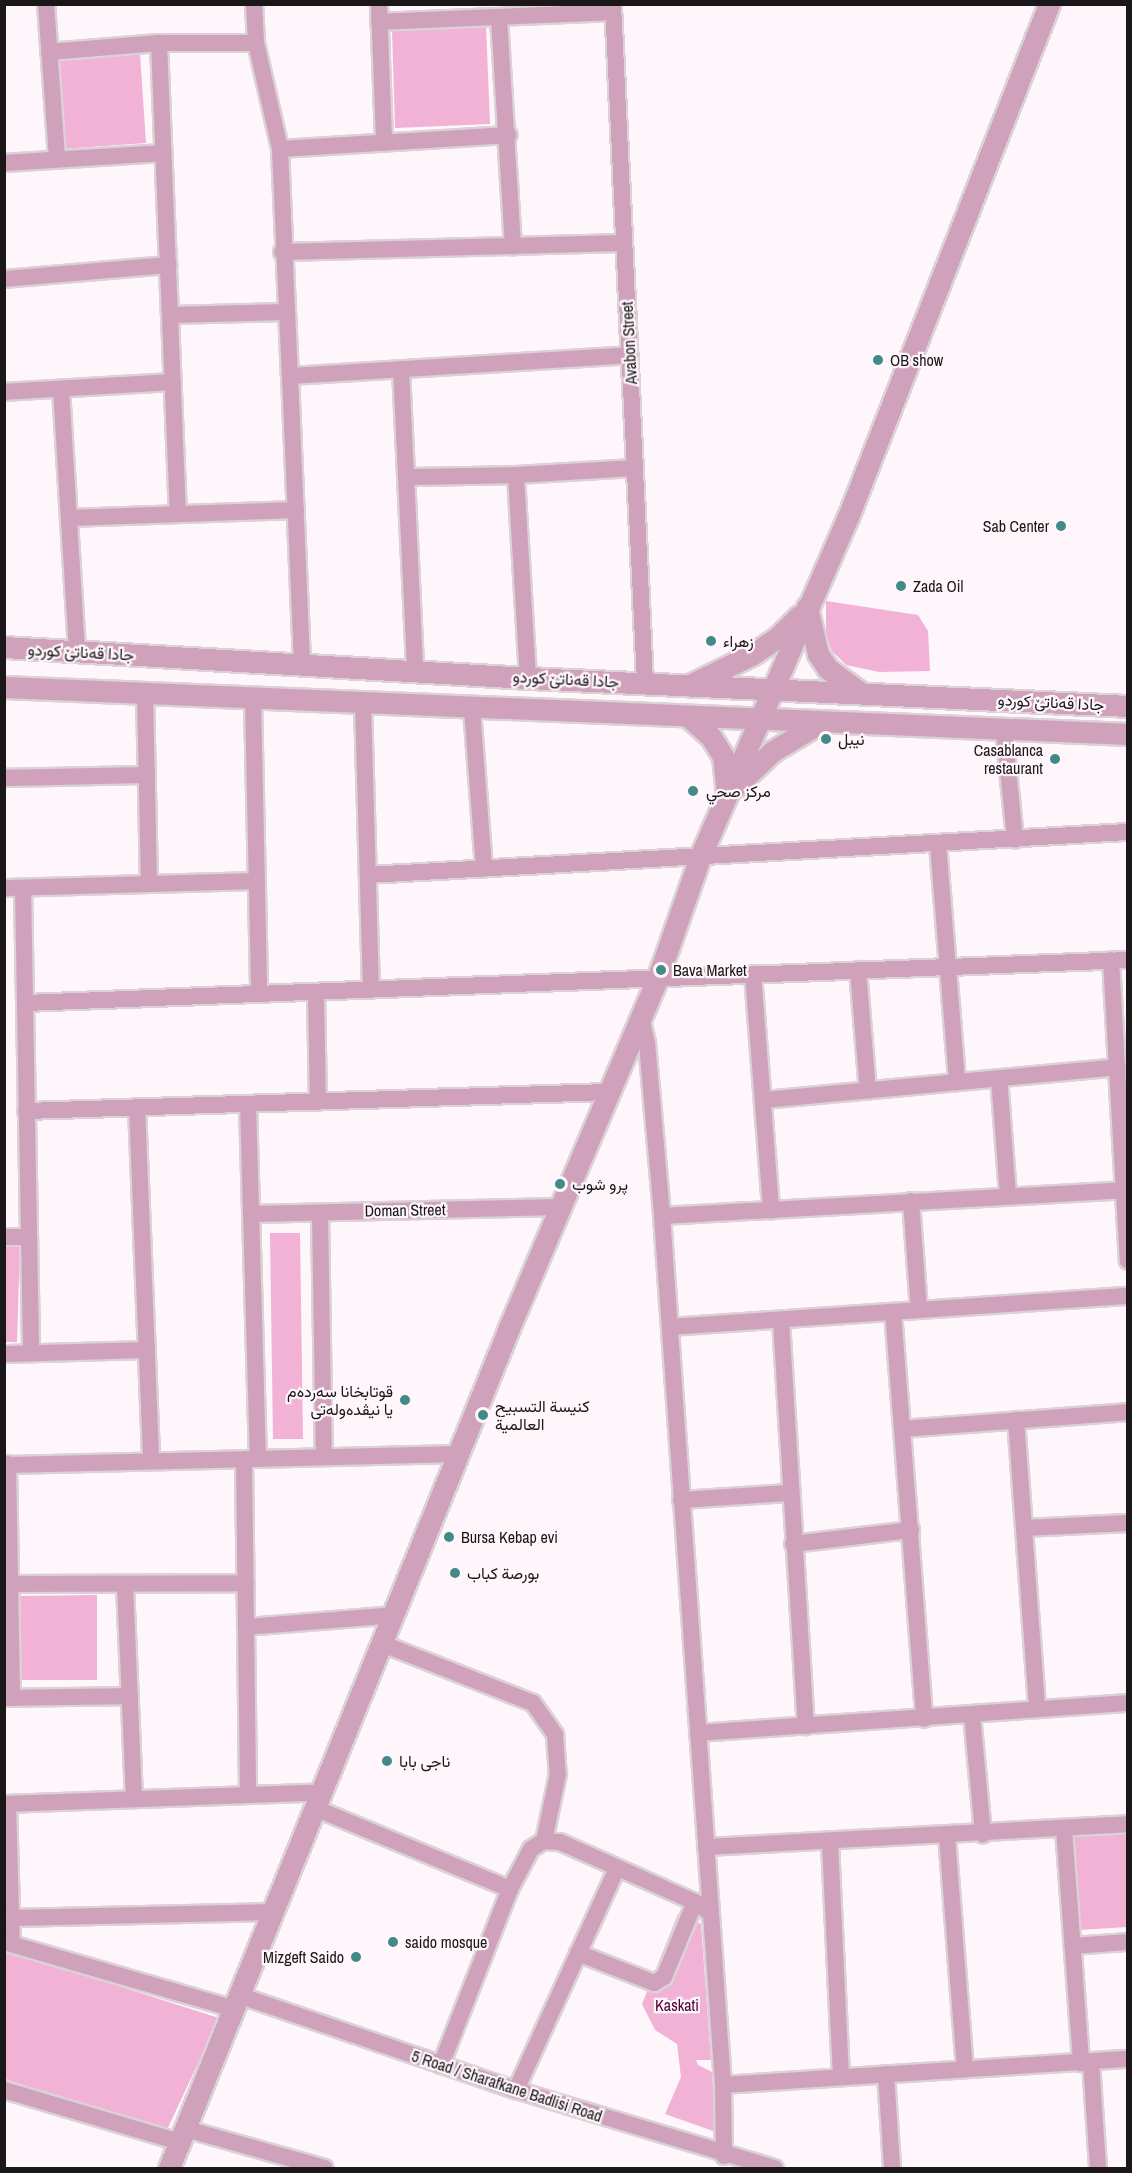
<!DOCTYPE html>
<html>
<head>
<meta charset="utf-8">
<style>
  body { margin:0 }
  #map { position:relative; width:1132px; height:2173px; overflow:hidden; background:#fef6fa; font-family:"Archivo Narrow",Vazirmatn,sans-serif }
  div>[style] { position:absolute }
  .green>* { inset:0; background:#f2b2d6 }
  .roads { filter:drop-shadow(2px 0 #dad2d6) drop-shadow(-2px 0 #dad2d6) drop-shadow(0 2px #dad2d6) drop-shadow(0 -2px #dad2d6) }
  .minor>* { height:16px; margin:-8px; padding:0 8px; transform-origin:8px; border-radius:8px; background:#d0a1bb }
  .tertiary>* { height:21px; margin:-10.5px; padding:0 10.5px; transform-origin:10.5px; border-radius:10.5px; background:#d0a1bb }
  .dots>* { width:16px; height:16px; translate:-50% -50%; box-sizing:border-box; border:3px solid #fef6fa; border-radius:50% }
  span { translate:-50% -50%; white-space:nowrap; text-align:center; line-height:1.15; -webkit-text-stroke:4.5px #fef6fa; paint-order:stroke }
  .street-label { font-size:16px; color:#1b1719 }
  .poi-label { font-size:16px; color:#1b1719 }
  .left { translate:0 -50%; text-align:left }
  .right { translate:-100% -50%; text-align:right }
  .park-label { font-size:16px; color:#4d0238 }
  .frame { position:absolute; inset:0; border:6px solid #1b1719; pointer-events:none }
</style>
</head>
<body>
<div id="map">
  <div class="green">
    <div style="clip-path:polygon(486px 26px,490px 124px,395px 128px,392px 30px)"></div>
    <div style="clip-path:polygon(140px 54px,146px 143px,62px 149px,55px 60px)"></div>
    <div style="clip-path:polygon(826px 601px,918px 615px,928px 631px,930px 671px,879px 672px,846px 665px,832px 651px,826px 636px)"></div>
    <div style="clip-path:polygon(270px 1233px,300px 1233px,303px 1439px,273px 1439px)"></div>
    <div style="clip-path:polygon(4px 1244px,20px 1244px,17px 1342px,5px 1342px)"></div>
    <div style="clip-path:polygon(97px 1595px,97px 1680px,21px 1680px,17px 1596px)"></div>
    <div style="clip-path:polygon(1127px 1831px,1127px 1927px,1080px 1930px,1072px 1835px)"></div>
    <div style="clip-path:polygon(678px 1914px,701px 1924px,711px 2060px,696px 2060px,698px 2065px,712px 2072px,716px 2132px,665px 2114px,681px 2077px,677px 2044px,655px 2030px,642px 2004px)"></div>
    <div style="clip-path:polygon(5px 1950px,219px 2018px,166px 2132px,5px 2079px)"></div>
  </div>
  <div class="roads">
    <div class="minor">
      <div style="left:46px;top:4px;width:155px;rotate:85.9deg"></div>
      <div style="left:254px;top:4px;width:39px;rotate:87deg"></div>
      <div style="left:256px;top:43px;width:109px;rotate:77.2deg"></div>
      <div style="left:280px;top:149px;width:227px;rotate:87.5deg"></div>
      <div style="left:290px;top:376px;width:340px;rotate:-3.5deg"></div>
      <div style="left:379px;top:4px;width:139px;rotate:87.9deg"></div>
      <div style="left:613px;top:4px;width:679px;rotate:87.3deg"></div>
      <div style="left:499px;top:18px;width:229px;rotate:86.5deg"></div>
      <div style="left:379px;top:22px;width:234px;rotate:-2.4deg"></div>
      <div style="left:159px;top:43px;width:471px;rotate:87.7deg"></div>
      <div style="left:49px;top:52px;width:110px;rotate:-4.7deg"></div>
      <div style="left:159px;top:43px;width:97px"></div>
      <div style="left:280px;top:149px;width:229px;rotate:-3.5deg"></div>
      <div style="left:4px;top:163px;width:159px;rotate:-3.6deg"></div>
      <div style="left:282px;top:252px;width:342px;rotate:-1.5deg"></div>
      <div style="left:4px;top:279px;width:165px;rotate:-4.9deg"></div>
      <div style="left:170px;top:315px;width:116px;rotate:-1.5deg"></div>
      <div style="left:401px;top:369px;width:300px;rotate:87.3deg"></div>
      <div style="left:290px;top:376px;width:287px;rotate:87.6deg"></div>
      <div style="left:61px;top:389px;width:262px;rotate:86.5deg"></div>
      <div style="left:4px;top:392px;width:169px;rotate:-3.4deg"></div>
      <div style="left:406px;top:477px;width:110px;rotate:-1deg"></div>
      <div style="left:69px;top:518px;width:227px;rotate:-2deg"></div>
      <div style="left:528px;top:678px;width:203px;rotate:-93.4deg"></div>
      <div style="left:516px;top:475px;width:119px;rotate:-3.4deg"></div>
      <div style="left:145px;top:693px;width:191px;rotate:88.8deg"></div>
      <div style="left:253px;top:699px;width:295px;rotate:88.8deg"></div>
      <div style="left:363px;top:704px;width:286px;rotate:88.4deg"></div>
      <div style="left:472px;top:709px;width:160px;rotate:85.7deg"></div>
      <div style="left:1004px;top:730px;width:110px;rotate:84.2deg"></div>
      <div style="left:4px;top:778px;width:143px;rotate:-1.2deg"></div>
      <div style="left:938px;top:844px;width:239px;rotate:85.4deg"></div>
      <div style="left:368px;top:875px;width:761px;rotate:-3.24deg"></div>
      <div style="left:4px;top:888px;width:253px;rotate:-1.6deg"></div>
      <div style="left:23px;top:888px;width:465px;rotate:89deg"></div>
      <div style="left:1111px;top:960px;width:301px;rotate:86.8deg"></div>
      <div style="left:858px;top:970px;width:121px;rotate:85.3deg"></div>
      <div style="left:753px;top:974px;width:237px;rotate:85.6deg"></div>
      <div style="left:316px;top:992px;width:110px;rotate:89deg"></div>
      <div style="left:25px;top:1003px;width:1104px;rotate:-2.23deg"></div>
      <div style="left:641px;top:1017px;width:27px;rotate:77deg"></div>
      <div style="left:647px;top:1043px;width:174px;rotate:85deg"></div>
      <div style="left:662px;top:1216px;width:871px;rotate:85.98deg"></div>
      <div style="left:723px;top:2085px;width:71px;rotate:89.2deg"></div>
      <div style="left:999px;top:1078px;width:118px;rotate:85.6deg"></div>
      <div style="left:764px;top:1100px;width:355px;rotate:-5.3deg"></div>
      <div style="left:248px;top:1104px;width:355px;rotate:88.4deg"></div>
      <div style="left:137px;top:1107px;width:354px;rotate:87.7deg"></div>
      <div style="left:26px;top:1111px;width:583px;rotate:-1.87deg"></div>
      <div style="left:911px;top:1201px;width:109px;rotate:85.8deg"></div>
      <div style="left:320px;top:1213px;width:244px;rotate:89.1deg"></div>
      <div style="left:251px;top:1214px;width:308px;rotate:-1.3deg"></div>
      <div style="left:662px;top:1216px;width:463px;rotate:-3.2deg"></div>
      <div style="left:4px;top:1237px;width:25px"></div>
      <div style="left:893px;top:1312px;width:408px;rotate:85.6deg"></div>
      <div style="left:781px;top:1320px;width:407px;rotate:86.5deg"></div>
      <div style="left:670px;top:1327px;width:459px;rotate:-3.9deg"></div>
      <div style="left:4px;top:1354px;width:143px;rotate:-1.6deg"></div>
      <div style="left:1016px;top:1420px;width:290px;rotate:85.8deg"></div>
      <div style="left:903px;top:1429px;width:226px;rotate:-4.3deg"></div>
      <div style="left:244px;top:1459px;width:335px;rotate:89.3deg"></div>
      <div style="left:8px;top:1464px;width:234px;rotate:89deg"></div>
      <div style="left:4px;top:1465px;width:456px;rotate:-1.4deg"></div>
      <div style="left:681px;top:1500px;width:108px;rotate:-3.7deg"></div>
      <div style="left:1024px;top:1528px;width:104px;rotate:-2.8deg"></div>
      <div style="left:793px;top:1544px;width:119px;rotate:-6.8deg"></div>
      <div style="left:10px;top:1584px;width:236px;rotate:-0.2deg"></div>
      <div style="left:125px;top:1584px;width:215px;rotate:87.6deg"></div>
      <div style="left:246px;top:1627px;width:149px;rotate:-4.6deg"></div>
      <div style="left:383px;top:1644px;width:161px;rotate:21.5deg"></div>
      <div style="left:533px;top:1703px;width:39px;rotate:55deg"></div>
      <div style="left:555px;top:1735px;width:39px;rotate:86deg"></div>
      <div style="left:558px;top:1774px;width:68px;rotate:101.8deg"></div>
      <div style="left:4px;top:1698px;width:126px;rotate:-0.9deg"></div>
      <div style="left:972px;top:1715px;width:120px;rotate:84.7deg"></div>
      <div style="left:698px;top:1733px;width:431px;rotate:-4deg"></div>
      <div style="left:4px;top:1804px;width:320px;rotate:-2.1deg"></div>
      <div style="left:8px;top:1804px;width:140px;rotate:88.4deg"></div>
      <div style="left:317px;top:1809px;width:209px;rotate:22.5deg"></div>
      <div style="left:1064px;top:1829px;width:235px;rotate:85.8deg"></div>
      <div style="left:947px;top:1836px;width:234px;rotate:85.6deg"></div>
      <div style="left:830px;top:1843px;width:234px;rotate:87.3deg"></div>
      <div style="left:706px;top:1847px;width:423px;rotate:-3.1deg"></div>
      <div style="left:11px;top:1918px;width:264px;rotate:-1.3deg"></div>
      <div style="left:4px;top:1942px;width:241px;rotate:16.2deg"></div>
      <div style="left:1073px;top:1946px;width:55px;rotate:-4.2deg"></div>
      <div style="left:578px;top:1953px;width:82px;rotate:21.5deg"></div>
      <div style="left:654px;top:1983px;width:12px;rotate:-31deg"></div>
      <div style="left:664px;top:1977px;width:81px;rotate:-67.5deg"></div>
      <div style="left:241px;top:1996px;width:291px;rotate:18.9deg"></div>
      <div style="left:516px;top:2090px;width:270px;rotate:16.8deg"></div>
      <div style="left:1091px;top:2062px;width:106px;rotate:86.2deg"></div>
      <div style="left:441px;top:2065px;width:189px;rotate:-68.6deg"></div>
      <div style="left:510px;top:1889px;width:45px;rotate:-62.3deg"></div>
      <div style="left:531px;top:1849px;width:15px;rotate:-32deg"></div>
      <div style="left:544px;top:1841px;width:16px;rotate:4deg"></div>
      <div style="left:560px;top:1842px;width:148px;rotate:24deg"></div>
      <div style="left:695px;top:1902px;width:19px;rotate:36deg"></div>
      <div style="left:886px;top:2074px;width:94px;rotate:86.3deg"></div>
      <div style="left:723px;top:2085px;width:406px;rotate:-3.7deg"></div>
      <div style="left:4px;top:2090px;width:184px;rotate:16.5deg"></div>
      <div style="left:516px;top:2090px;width:244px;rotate:-65.5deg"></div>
      <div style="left:186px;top:2129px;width:144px;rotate:15.7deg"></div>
    </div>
    <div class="tertiary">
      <div style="left:807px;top:607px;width:48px;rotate:76.8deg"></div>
      <div style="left:818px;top:654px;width:18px;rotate:56deg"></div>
      <div style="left:828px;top:669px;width:41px;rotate:36deg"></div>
      <div style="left:4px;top:647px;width:525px;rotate:3.39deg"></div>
      <div style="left:528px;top:678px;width:601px;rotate:2.67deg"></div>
      <div style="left:692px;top:684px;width:68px;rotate:-26.2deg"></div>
      <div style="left:753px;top:654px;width:29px;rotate:-34deg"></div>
      <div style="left:777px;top:638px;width:31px;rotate:-45deg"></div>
      <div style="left:4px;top:687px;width:1125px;rotate:2.39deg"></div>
      <div style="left:691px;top:719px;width:27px;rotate:42deg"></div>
      <div style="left:711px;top:737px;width:22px;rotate:58deg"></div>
      <div style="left:723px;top:756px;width:37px;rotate:84deg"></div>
      <div style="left:735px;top:787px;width:52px;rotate:-43.5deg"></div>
      <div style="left:773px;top:751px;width:52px;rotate:-31deg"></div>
      <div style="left:169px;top:2168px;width:906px;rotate:-67.96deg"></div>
      <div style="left:509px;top:1328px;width:381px;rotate:-67deg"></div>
      <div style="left:658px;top:977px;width:127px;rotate:-70.7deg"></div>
      <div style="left:700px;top:857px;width:371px;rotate:-66.5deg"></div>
      <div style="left:848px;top:517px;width:551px;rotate:-68.6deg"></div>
    </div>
  </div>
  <div class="dots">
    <div style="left:878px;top:360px;background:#428a89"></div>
    <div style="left:1061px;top:526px;background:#428a89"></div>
    <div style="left:901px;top:586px;background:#428a89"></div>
    <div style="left:711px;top:641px;background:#428a89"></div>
    <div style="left:826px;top:739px;background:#428a89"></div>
    <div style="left:1055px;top:759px;background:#428a89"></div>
    <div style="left:693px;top:791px;background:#428a89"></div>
    <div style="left:661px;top:970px;background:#428a89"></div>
    <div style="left:560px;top:1184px;background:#428a89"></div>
    <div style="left:405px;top:1400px;background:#428a89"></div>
    <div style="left:483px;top:1415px;background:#428a89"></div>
    <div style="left:449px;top:1537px;background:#428a89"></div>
    <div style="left:455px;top:1573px;background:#428a89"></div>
    <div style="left:387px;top:1761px;background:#428a89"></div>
    <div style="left:393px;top:1942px;background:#428a89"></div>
    <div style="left:356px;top:1957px;background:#428a89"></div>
  </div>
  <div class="street-label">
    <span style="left:629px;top:343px;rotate:-93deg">Avabon Street</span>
    <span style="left:81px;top:652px;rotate:3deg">جادا قەناتێ کوردو</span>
    <span style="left:566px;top:679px;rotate:3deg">جادا قەناتێ کوردو</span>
    <span style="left:1051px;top:702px;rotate:3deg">جادا قەناتێ کوردو</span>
    <span style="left:405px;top:1210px;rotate:-1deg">Doman Street</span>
    <span style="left:507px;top:2086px;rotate:18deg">5 Road / Sharafkane Badlisi Road</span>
  </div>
  <div class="poi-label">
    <span class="left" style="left:890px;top:360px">OB show</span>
    <span class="right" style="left:1049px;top:526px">Sab Center</span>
    <span class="left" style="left:913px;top:586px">Zada Oil</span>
    <span class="left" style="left:723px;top:641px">زهراء</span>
    <span class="left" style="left:838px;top:739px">نيبل</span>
    <span class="right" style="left:1043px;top:759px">Casablanca<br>restaurant</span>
    <span class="left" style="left:706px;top:791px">مركز صحي</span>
    <span class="left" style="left:673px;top:970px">Bava Market</span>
    <span class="left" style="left:572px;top:1184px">پرو شوب</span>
    <span class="right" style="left:393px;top:1400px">قوتابخانا سەردەم<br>یا نیڤدەولەتی</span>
    <span class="left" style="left:495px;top:1415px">كنيسة التسبيح<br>العالمية</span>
    <span class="left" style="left:461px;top:1537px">Bursa Kebap evi</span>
    <span class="left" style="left:467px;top:1573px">بورصة كباب</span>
    <span class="left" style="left:399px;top:1761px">ناجى بابا</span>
    <span class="left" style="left:405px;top:1942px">saido mosque</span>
    <span class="right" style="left:344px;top:1957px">Mizgeft Saido</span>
  </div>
  <div class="park-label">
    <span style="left:677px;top:2005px">Kaskati</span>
  </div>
  <div class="frame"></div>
</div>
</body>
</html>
